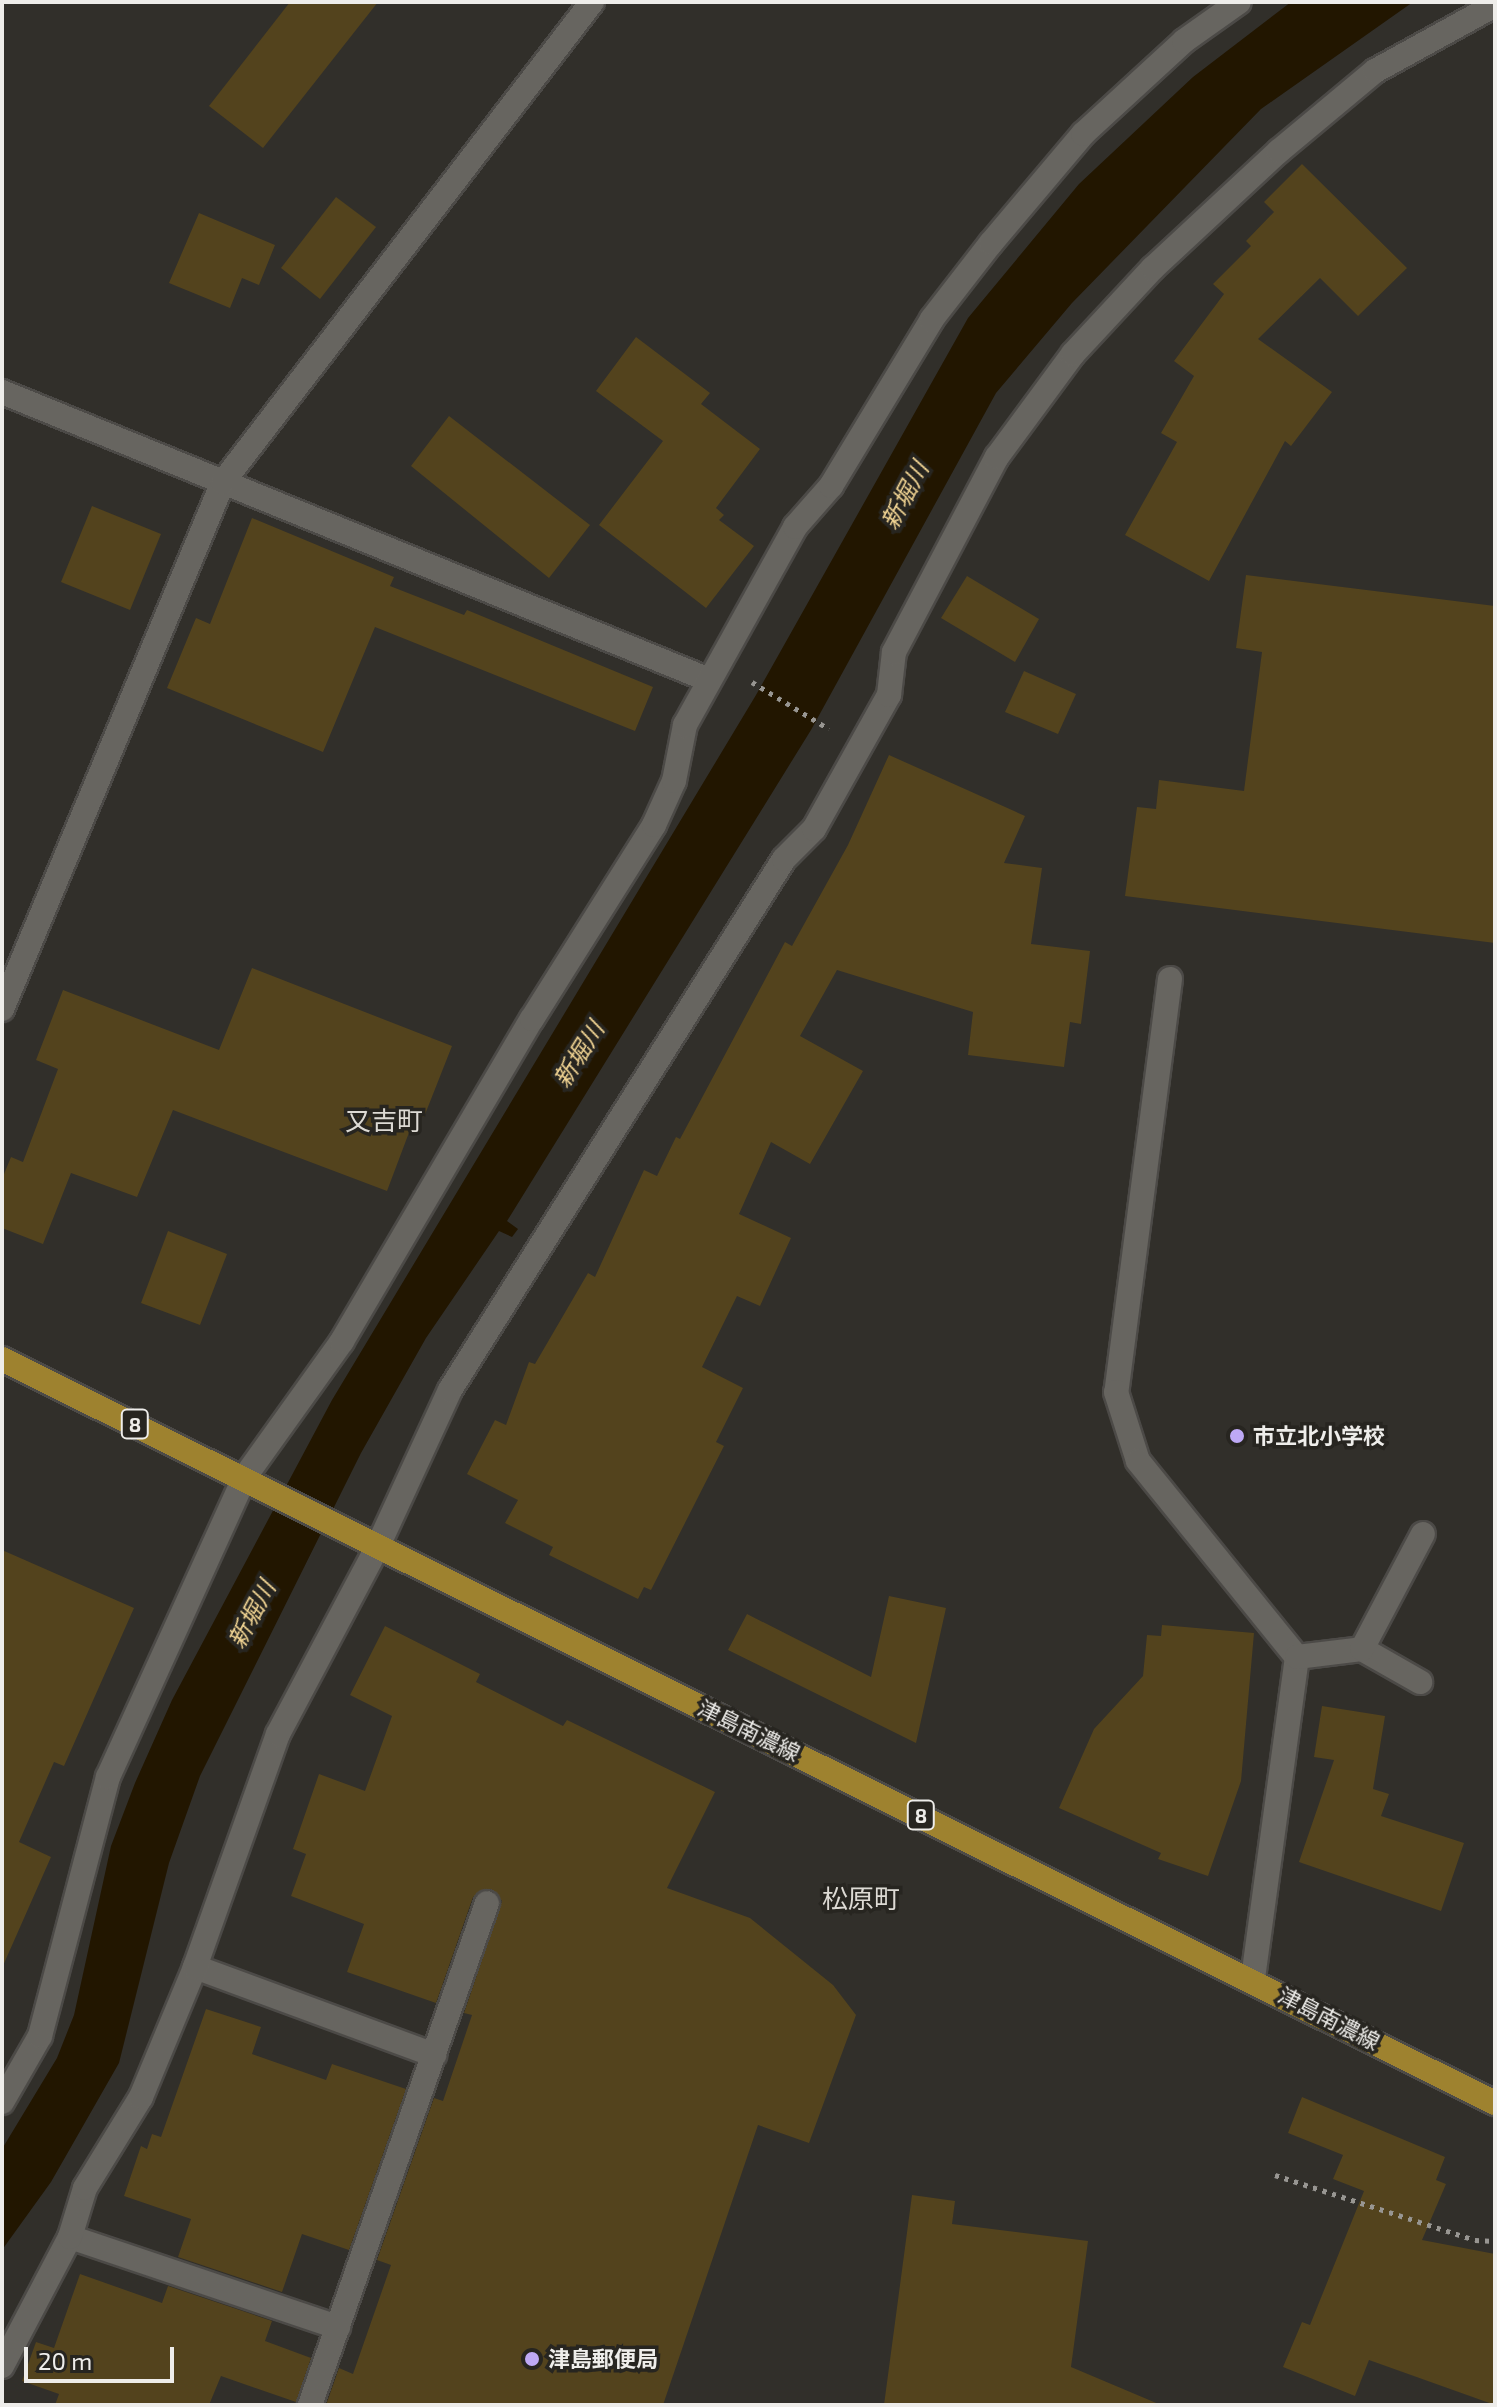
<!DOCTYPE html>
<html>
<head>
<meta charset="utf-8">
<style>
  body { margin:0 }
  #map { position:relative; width:1497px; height:2407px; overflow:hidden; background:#312f2a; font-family:"Exo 2","Noto Sans JP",sans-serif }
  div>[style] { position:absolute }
  .water>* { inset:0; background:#221600 }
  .building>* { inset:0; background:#53431d }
  .path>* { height:5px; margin-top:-2.5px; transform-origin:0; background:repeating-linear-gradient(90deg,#989692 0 4px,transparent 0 10px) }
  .roads { filter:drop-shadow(2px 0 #4c4a47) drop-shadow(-2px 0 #4c4a47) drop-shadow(0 2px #4c4a47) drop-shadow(0 -2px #4c4a47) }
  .service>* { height:24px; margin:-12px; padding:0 12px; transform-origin:12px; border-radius:12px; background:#676560 }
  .minor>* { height:24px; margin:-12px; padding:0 12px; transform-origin:12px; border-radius:12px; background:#676560 }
  .primary>* { height:24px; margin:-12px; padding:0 12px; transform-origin:12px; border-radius:12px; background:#9e822f }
  .dots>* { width:22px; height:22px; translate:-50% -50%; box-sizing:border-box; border:4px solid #272520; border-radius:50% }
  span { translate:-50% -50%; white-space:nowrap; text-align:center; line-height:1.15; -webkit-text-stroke:7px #272520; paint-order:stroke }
  .shield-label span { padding:2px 6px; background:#272520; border:2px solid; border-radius:6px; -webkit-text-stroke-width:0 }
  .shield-label { font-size:20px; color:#eeedea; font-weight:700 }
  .poi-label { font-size:22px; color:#eeedea; font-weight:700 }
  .left { translate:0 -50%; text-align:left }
  .street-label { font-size:22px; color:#eeedea }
  .water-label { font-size:24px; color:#f0d392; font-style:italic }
  .quarter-label { font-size:26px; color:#dddad4 }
  .frame { position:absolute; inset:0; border:4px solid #eeedea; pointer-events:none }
  .scale { position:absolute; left:24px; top:2347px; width:150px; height:36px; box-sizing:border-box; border:4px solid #eeedea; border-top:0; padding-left:10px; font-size:24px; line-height:28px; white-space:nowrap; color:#eeedea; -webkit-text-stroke:6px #272520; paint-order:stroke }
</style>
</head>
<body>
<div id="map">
  <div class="water">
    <div style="clip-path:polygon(1291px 2px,1413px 2px,1261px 109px,1072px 303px,996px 393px,811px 730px,507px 1221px,518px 1229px,512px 1237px,499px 1231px,426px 1338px,361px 1453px,200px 1776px,169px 1863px,119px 2063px,51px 2182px,2px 2250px,2px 2149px,57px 2058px,74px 2015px,111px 1846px,135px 1783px,172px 1700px,332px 1400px,756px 695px,968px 318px,1079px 184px,1193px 77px)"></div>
  </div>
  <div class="building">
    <div style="clip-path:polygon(290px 2px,378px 2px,263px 148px,209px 106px)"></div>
    <div style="clip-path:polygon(1302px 164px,1407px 268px,1358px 316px,1320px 278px,1258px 339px,1332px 392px,1291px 446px,1285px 441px,1209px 581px,1125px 535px,1177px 442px,1161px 433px,1194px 376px,1174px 361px,1224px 294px,1213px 284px,1251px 246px,1246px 241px,1274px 212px,1264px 202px)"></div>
    <div style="clip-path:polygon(336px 197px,376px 227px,320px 299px,281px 268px)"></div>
    <div style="clip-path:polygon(199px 213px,275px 245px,259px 285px,242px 278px,230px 308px,169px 283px)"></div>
    <div style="clip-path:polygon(636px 337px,710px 393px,701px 404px,760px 449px,716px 508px,724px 515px,719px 520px,754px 546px,706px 608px,599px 525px,663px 441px,596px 391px)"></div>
    <div style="clip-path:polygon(449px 416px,590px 525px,549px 578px,411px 466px)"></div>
    <div style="clip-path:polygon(92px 506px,161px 534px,130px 610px,61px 582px)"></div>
    <div style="clip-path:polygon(252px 518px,394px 577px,390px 586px,464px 615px,467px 610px,653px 687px,635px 731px,375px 627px,323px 752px,167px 688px,196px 618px,210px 624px)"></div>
    <div style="clip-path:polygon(1246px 575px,1495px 606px,1495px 943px,1125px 896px,1137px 807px,1156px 809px,1159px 780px,1244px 791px,1262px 652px,1236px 648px)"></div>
    <div style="clip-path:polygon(967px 576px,1039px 619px,1015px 662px,941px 618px)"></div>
    <div style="clip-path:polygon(1024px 671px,1076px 694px,1058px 734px,1005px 712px)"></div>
    <div style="clip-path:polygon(889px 755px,1025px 816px,1004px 863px,1042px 868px,1031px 944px,1090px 951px,1081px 1024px,1070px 1022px,1064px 1067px,968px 1055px,973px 1012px,837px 970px,800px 1036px,863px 1071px,810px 1164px,771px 1142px,739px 1214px,791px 1238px,760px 1306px,737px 1296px,702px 1367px,743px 1388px,716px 1442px,724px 1446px,651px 1590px,644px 1587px,638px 1599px,549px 1555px,553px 1547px,505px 1523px,518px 1500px,467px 1474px,495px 1420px,506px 1425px,529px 1362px,535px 1364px,588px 1273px,595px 1277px,644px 1170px,657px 1176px,676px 1137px,680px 1139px,785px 942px,792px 946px,848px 845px)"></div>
    <div style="clip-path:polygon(252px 968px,452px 1046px,424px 1117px,416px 1114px,387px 1191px,173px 1110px,137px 1197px,71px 1173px,43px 1244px,2px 1228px,2px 1179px,11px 1157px,23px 1162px,58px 1069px,36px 1060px,63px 990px,219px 1050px)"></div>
    <div style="clip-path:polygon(168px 1231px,227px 1254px,200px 1325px,141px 1303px)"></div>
    <div style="clip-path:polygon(2px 1550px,134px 1608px,64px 1766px,54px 1762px,19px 1842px,51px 1857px,2px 1968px)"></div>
    <div style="clip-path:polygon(889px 1596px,946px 1608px,916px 1743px,728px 1650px,747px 1614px,871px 1677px)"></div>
    <div style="clip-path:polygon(1162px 1625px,1254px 1633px,1241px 1781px,1208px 1876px,1158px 1859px,1161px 1853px,1059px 1808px,1094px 1729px,1143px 1676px,1147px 1635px,1161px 1636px)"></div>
    <div style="clip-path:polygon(385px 1626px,480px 1674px,476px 1682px,563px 1726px,567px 1720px,715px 1792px,667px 1888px,750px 1918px,833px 1985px,856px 2015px,809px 2143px,758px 2125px,663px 2405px,326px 2405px,339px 2368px,353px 2374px,391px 2265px,377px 2260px,434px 2098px,443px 2101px,472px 2015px,464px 2013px,502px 1901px,491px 1889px,473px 1897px,436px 2003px,347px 1972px,364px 1924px,291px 1896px,306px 1854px,293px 1849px,319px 1774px,365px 1791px,392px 1716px,350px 1695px)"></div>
    <div style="clip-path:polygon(1322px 1706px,1385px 1716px,1373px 1789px,1389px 1794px,1381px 1816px,1464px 1843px,1441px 1911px,1299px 1862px,1334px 1760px,1314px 1757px)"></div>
    <div style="clip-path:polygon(206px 2009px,261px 2027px,252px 2054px,326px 2080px,332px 2064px,406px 2089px,349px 2250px,302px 2234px,282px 2292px,178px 2257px,191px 2219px,124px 2196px,141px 2146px,147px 2149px,152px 2134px,161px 2137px)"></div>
    <div style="clip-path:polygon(1302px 2097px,1445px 2157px,1436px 2180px,1446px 2184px,1422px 2240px,1495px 2254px,1495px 2405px,1369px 2360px,1355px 2396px,1283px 2367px,1302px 2322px,1310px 2325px,1364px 2191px,1333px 2179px,1343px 2155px,1288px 2133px)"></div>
    <div style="clip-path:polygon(912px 2195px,955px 2201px,952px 2224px,1088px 2241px,1071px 2367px,1161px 2405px,884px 2405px)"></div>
    <div style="clip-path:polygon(80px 2274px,162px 2303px,168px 2286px,272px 2321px,265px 2341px,311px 2358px,296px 2402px,221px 2376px,209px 2405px,55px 2405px,59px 2394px,22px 2381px,36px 2342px,54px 2348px)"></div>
  </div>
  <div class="path">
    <div style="left:752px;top:682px;width:90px;rotate:31.4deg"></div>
    <div style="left:1275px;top:2175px;width:210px;rotate:18deg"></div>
    <div style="left:1475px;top:2240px;width:20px;rotate:3deg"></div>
  </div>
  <div class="roads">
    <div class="service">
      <div style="left:1170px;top:979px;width:417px;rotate:97.4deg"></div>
      <div style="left:1116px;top:1392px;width:72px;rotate:72.3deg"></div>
      <div style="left:1138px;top:1461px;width:252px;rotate:51deg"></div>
      <div style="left:1297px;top:1657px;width:325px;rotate:97.8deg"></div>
      <div style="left:1362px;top:1649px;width:67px;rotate:29.6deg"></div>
      <div style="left:1297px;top:1657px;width:65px;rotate:-7deg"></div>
      <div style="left:1362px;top:1649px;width:130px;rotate:-62.1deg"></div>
    </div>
    <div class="minor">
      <div style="left:2px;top:392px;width:763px;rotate:22.16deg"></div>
      <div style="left:2px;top:1009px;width:571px;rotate:-67.25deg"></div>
      <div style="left:223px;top:482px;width:605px;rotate:-52.45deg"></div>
      <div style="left:195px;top:1967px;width:255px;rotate:20.2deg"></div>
      <div style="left:2px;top:2102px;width:76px;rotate:-60.1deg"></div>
      <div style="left:40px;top:2036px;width:268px;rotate:-75.3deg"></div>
      <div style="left:108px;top:1777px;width:328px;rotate:-65.5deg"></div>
      <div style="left:244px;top:1478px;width:168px;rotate:-54.4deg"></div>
      <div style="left:342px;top:1341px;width:374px;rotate:-59.5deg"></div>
      <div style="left:532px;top:1019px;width:229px;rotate:-57.8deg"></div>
      <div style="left:654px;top:825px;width:48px;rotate:-65.6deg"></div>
      <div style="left:674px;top:781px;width:57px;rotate:-78.9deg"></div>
      <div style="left:685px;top:725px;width:227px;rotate:-60.9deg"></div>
      <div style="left:795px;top:527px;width:55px;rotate:-48.7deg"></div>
      <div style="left:831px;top:486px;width:195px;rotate:-58.8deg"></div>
      <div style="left:932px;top:319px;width:96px;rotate:-52.2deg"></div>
      <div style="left:991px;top:243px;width:143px;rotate:-49.8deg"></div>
      <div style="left:1083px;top:134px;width:137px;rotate:-42.6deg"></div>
      <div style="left:1184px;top:41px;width:67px;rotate:-35.3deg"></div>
      <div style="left:70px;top:2237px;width:283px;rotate:18.6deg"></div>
      <div style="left:2px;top:2366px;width:146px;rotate:-62.2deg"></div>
      <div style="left:70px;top:2237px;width:51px;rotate:-73deg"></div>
      <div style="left:85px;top:2188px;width:107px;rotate:-58.4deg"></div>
      <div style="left:141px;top:2097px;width:141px;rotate:-67.4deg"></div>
      <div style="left:195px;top:1967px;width:247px;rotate:-70.4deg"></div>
      <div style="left:278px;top:1734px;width:211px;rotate:-62deg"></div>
      <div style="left:377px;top:1548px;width:174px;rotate:-65.2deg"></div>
      <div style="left:450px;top:1390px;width:627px;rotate:-57.83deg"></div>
      <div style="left:784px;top:859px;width:42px;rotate:-45deg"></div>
      <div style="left:814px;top:829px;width:154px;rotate:-60.8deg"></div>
      <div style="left:889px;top:695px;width:43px;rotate:-83.4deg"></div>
      <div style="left:894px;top:652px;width:221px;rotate:-62.2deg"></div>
      <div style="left:997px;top:457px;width:128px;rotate:-53.6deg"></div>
      <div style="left:1073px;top:354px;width:117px;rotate:-47.1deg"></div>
      <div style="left:1153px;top:268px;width:172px;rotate:-42.9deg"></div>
      <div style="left:1279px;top:151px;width:125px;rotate:-39.8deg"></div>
      <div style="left:1375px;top:71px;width:137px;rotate:-28.8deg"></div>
      <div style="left:310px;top:2405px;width:532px;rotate:-70.58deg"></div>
    </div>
    <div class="primary">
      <div style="left:2px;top:1359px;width:1668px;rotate:26.49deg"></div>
    </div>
  </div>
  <div class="dots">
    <div style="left:1237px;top:1436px;background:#bea9f5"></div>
    <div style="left:532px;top:2359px;background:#bea9f5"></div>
  </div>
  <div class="shield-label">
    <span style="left:135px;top:1424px">8</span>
    <span style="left:921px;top:1815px">8</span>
  </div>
  <div class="poi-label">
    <span class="left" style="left:1253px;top:1436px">市立北小学校</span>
    <span class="left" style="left:548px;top:2359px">津島郵便局</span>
  </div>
  <div class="street-label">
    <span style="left:749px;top:1730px;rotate:26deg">津島南濃線</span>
    <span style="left:1329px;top:2018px;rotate:27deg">津島南濃線</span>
  </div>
  <div class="water-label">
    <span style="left:904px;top:495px;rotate:-62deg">新堀川</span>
    <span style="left:578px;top:1054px;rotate:-58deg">新堀川</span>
    <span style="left:251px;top:1614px;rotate:-62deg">新堀川</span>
  </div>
  <div class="quarter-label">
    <span style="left:384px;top:1120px">又吉町</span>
    <span style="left:861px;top:1898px">松原町</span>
  </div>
  <div class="frame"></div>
  <div class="scale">20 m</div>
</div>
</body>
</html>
